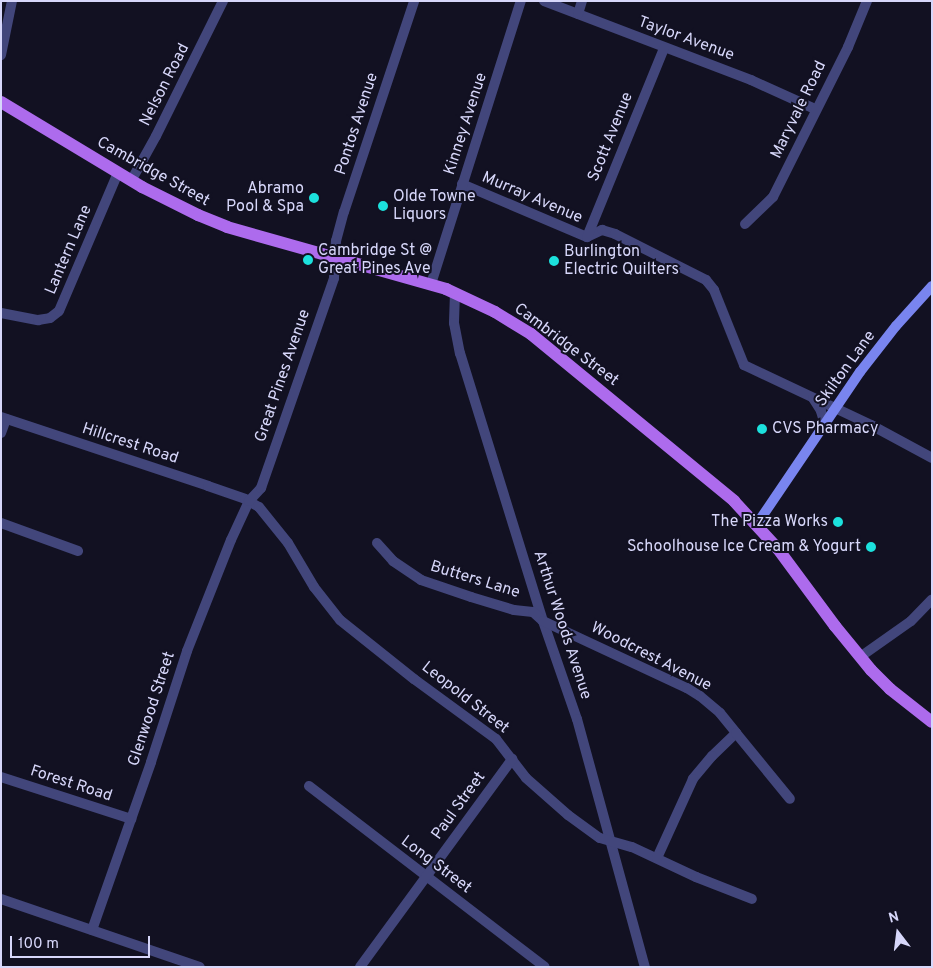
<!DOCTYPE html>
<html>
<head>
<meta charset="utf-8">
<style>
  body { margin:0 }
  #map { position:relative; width:933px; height:968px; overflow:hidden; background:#121122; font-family:Overpass,sans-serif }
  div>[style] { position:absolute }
  .street>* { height:10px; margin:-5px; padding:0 5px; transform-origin:5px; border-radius:5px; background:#42467b }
  .secondary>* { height:10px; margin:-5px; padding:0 5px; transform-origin:5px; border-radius:5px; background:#7985ef }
  .primary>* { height:12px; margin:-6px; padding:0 6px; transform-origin:6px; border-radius:6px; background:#ad6bed }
  .dots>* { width:14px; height:14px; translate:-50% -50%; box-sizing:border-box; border:2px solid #121122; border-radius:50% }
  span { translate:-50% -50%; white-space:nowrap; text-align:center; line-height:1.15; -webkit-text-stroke:4px #121122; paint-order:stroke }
  .street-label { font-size:16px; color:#d7d7fa }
  .poi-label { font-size:16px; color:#d7d7fa }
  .right { translate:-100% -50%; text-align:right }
  .left { translate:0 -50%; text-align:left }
  .frame { position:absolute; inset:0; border:2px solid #d7d7fa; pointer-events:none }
  .north { position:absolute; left:873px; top:908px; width:50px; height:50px; -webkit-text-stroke:4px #121122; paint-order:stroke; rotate:345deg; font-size:14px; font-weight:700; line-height:20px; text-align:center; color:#d7d7fa }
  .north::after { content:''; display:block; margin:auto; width:18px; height:22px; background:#d7d7fa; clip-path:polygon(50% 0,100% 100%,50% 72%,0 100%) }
  .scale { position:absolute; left:10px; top:936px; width:140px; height:22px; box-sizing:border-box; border:2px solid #d7d7fa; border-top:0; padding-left:6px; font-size:15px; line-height:18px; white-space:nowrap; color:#d7d7fa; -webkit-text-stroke:4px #121122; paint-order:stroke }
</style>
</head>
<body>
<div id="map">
  <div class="street">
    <div style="left:544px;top:1px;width:222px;rotate:20.9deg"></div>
    <div style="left:751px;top:80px;width:70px;rotate:24.4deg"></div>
    <div style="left:578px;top:14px;width:14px;rotate:-73deg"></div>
    <div style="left:1px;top:55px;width:55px;rotate:-78.5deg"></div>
    <div style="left:131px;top:181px;width:51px;rotate:-60.9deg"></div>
    <div style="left:156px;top:136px;width:151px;rotate:-63.6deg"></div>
    <div style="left:462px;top:184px;width:136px;rotate:23deg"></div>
    <div style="left:745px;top:224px;width:39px;rotate:-44deg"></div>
    <div style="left:773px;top:197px;width:168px;rotate:-63.4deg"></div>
    <div style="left:848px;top:47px;width:50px;rotate:-67.6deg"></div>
    <div style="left:587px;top:237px;width:17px;rotate:-25deg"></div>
    <div style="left:602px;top:230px;width:14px;rotate:17deg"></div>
    <div style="left:615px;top:234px;width:102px;rotate:26.8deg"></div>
    <div style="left:706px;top:280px;width:13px;rotate:51deg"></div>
    <div style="left:714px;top:290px;width:81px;rotate:68.2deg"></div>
    <div style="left:744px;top:365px;width:140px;rotate:25.3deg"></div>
    <div style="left:871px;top:425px;width:69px;rotate:28.4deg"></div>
    <div style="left:587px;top:237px;width:204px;rotate:-67.8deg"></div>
    <div style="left:431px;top:284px;width:297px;rotate:-72.4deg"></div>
    <div style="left:455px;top:293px;width:30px;rotate:92deg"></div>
    <div style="left:454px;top:323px;width:31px;rotate:79deg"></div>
    <div style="left:460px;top:353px;width:281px;rotate:72.8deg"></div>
    <div style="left:543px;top:621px;width:104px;rotate:70.9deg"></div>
    <div style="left:577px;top:719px;width:257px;rotate:74.7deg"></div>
    <div style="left:1px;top:313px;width:38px;rotate:11deg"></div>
    <div style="left:38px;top:320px;width:12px;rotate:-9deg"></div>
    <div style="left:50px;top:318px;width:11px;rotate:-38deg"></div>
    <div style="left:59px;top:311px;width:150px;rotate:-66.9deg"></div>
    <div style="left:813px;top:398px;width:15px;rotate:58deg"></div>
    <div style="left:821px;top:411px;width:15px;rotate:74deg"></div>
    <div style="left:1px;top:417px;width:218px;rotate:18.4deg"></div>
    <div style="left:208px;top:486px;width:39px;rotate:19deg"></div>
    <div style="left:245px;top:499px;width:16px;rotate:30deg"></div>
    <div style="left:259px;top:507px;width:46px;rotate:51.1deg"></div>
    <div style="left:288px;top:543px;width:51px;rotate:59.4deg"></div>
    <div style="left:314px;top:587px;width:42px;rotate:51.8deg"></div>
    <div style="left:340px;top:620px;width:95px;rotate:38.6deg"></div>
    <div style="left:414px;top:679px;width:102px;rotate:36.2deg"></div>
    <div style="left:496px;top:739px;width:49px;rotate:52.4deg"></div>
    <div style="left:526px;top:778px;width:56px;rotate:41.4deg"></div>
    <div style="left:568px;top:815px;width:39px;rotate:36deg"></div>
    <div style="left:600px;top:838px;width:33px;rotate:16deg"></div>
    <div style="left:632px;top:847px;width:71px;rotate:25.1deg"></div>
    <div style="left:696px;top:877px;width:60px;rotate:21.4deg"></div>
    <div style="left:1px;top:433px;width:15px;rotate:-70deg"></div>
    <div style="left:1px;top:523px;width:82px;rotate:20deg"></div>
    <div style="left:377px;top:543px;width:24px;rotate:48deg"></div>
    <div style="left:393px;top:561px;width:34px;rotate:34deg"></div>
    <div style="left:421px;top:580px;width:53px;rotate:18.8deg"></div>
    <div style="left:471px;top:597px;width:45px;rotate:16.8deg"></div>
    <div style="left:514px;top:610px;width:19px;rotate:6deg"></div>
    <div style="left:533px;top:612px;width:13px;rotate:42deg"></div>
    <div style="left:543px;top:621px;width:159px;rotate:25deg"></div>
    <div style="left:687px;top:688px;width:15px;rotate:32deg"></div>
    <div style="left:700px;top:696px;width:26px;rotate:40deg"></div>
    <div style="left:720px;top:713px;width:26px;rotate:51deg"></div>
    <div style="left:736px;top:733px;width:33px;rotate:136deg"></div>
    <div style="left:712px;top:756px;width:30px;rotate:130deg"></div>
    <div style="left:693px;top:779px;width:87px;rotate:114.5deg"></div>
    <div style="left:860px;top:657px;width:62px;rotate:-35.2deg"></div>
    <div style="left:911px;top:621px;width:30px;rotate:-46deg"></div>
    <div style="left:736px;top:733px;width:85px;rotate:50.7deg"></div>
    <div style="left:1px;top:777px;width:137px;rotate:17.9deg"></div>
    <div style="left:309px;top:786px;width:297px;rotate:37.5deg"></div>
    <div style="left:1px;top:899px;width:210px;rotate:18.9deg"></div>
    <div style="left:92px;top:930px;width:178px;rotate:-70.6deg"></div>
    <div style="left:151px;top:762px;width:117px;rotate:-72deg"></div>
    <div style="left:187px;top:651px;width:119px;rotate:-68.4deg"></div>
    <div style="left:231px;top:540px;width:43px;rotate:-65.2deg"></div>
    <div style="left:249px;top:501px;width:18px;rotate:-47deg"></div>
    <div style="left:261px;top:488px;width:222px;rotate:-70.8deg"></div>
    <div style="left:334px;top:278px;width:37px;rotate:-87deg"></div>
    <div style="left:336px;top:241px;width:30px;rotate:-75deg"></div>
    <div style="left:344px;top:212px;width:222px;rotate:-71.6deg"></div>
    <div style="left:360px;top:967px;width:258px;rotate:-53.8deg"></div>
  </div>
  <div class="secondary">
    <div style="left:757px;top:524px;width:184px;rotate:-55.9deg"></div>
    <div style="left:860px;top:372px;width:58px;rotate:-52deg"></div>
    <div style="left:896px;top:326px;width:54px;rotate:-48deg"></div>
  </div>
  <div class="primary">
    <div style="left:1px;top:102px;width:165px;rotate:31.1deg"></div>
    <div style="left:142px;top:187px;width:63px;rotate:26.6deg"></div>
    <div style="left:198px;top:215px;width:31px;rotate:22deg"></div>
    <div style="left:227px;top:227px;width:228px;rotate:15.8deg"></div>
    <div style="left:446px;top:289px;width:54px;rotate:25.1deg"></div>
    <div style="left:495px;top:312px;width:42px;rotate:31.4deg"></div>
    <div style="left:531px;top:334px;width:263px;rotate:39.4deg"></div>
    <div style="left:734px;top:501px;width:65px;rotate:47.5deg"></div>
    <div style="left:778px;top:549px;width:96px;rotate:53.5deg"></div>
    <div style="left:835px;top:626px;width:57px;rotate:50.7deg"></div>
    <div style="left:871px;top:670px;width:27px;rotate:45deg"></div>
    <div style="left:890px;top:689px;width:53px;rotate:38.2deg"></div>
  </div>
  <div class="dots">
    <div style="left:314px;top:198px;background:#1ce1dd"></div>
    <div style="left:383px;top:206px;background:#1ce1dd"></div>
    <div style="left:308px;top:260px;background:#1ce1dd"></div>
    <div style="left:554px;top:261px;background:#1ce1dd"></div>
    <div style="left:762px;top:429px;background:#1ce1dd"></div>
    <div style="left:838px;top:522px;background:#1ce1dd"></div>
    <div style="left:871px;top:547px;background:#1ce1dd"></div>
  </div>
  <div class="street-label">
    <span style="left:686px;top:39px;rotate:20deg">Taylor Avenue</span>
    <span style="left:165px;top:85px;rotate:-63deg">Nelson Road</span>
    <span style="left:799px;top:110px;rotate:-64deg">Maryvale Road</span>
    <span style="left:357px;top:124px;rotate:-72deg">Pontos Avenue</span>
    <span style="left:466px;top:124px;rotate:-72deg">Kinney Avenue</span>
    <span style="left:611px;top:137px;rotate:-68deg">Scott Avenue</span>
    <span style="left:153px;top:172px;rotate:29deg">Cambridge Street</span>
    <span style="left:532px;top:198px;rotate:23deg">Murray Avenue</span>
    <span style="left:69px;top:250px;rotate:-67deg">Lantern Lane</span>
    <span style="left:566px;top:345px;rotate:37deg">Cambridge Street</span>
    <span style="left:846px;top:369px;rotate:-54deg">Skilton Lane</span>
    <span style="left:283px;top:376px;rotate:-71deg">Great Pines Avenue</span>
    <span style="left:130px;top:444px;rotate:18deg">Hillcrest Road</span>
    <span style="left:475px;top:580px;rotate:17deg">Butters Lane</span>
    <span style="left:562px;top:625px;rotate:72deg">Arthur Woods Avenue</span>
    <span style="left:651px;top:657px;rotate:27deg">Woodcrest Avenue</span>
    <span style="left:465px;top:698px;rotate:38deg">Leopold Street</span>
    <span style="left:152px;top:709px;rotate:-72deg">Glenwood Street</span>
    <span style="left:71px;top:784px;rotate:18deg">Forest Road</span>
    <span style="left:459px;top:806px;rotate:-54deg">Paul Street</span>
    <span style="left:436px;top:865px;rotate:37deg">Long Street</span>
  </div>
  <div class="poi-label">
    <span class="right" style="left:304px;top:198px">Abramo<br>Pool &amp; Spa</span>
    <span class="left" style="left:393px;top:206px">Olde Towne<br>Liquors</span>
    <span class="left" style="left:318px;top:260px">Cambridge St @<br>Great Pines Ave</span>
    <span class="left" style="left:564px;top:261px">Burlington<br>Electric Quilters</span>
    <span class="left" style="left:772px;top:429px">CVS Pharmacy</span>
    <span class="right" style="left:828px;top:522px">The Pizza Works</span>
    <span class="right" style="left:861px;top:547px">Schoolhouse Ice Cream &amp; Yogurt</span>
  </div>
  <div class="frame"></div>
  <div class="north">N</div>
  <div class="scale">100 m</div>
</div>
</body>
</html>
